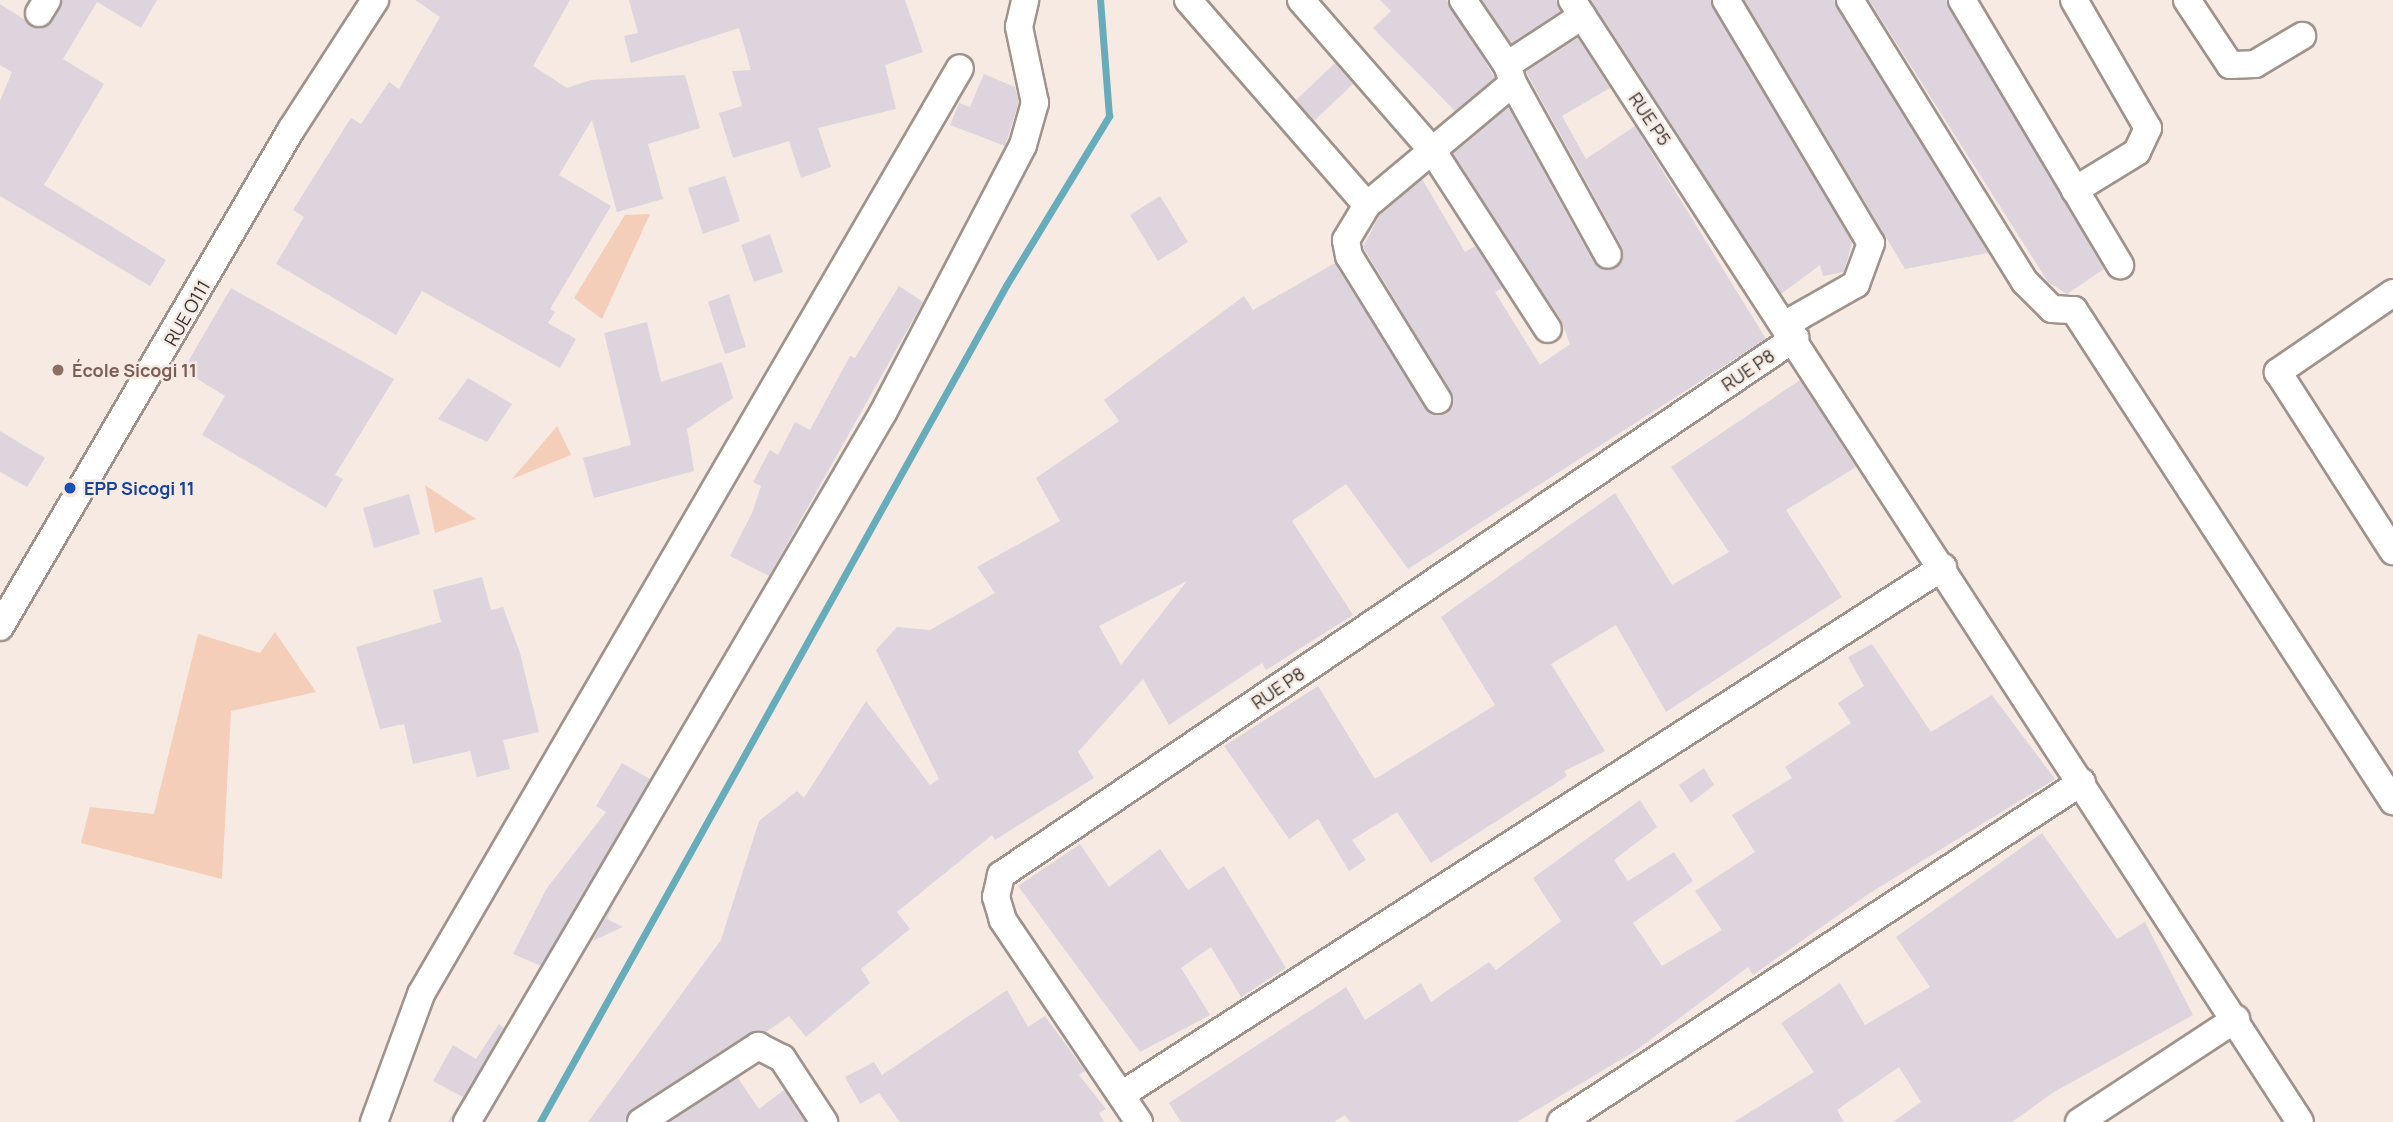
<!DOCTYPE html>
<html>
<head>
<meta charset="utf-8">
<style>
  body { margin:0 }
  #map { position:relative; width:2393px; height:1122px; overflow:hidden; background:#f7eae3; font-family:Manrope,sans-serif }
  div>[style] { position:absolute }
  .green>* { inset:0; background:#f4ceb9 }
  .stream>* { height:7px; margin:-3.5px; padding:0 3.5px; transform-origin:3.5px; border-radius:3.5px; background:#66acbb }
  .building>* { inset:0; background:#ded4dd }
  .roads { filter:drop-shadow(2px 0 #9f938c) drop-shadow(-2px 0 #9f938c) drop-shadow(0 2px #9f938c) drop-shadow(0 -2px #9f938c) }
  .street>* { height:26px; margin:-13px; padding:0 13px; transform-origin:13px; border-radius:13px; background:#fff }
  .dots>* { width:19px; height:19px; translate:-50% -50%; box-sizing:border-box; border:4px solid #f7eae3; border-radius:50% }
  span { translate:-50% -50%; white-space:nowrap; text-align:center; line-height:1.15; -webkit-text-stroke:5px #f7eae3; paint-order:stroke }
  .street-label { font-size:18px; color:#383330 }
  .education-label { font-size:18px; color:#785e54; font-weight:700 }
  .left { translate:0 -50%; text-align:left }
  .transit-label { font-size:18px; color:#164399; font-weight:700 }
</style>
</head>
<body>
<div id="map">
  <div class="green">
    <div style="clip-path:polygon(650px 214px,602px 319px,574px 298px,625px 215px)"></div>
    <div style="clip-path:polygon(557px 426px,571px 455px,512px 479px)"></div>
    <div style="clip-path:polygon(425px 485px,476px 519px,435px 533px)"></div>
    <div style="clip-path:polygon(275px 632px,316px 692px,231px 711px,222px 879px,81px 843px,90px 807px,154px 814px,198px 634px,260px 653px)"></div>
  </div>
  <div class="stream">
    <div style="left:540px;top:1122px;width:959px;rotate:-60.87deg"></div>
    <div style="left:1007px;top:284px;width:197px;rotate:-58.7deg"></div>
    <div style="left:1109px;top:116px;width:116px;rotate:-94.4deg"></div>
  </div>
  <div class="building">
    <div style="clip-path:polygon(63px 0,157px 0,141px 28px,97px 2px,63px 59px,104px 84px,44px 185px,166px 260px,150px 286px,0 196px,0 101px,12px 72px,0 65px,0 4px,39px 29px,52px 21px)"></div>
    <div style="clip-path:polygon(415px 0,570px 0,533px 66px,567px 88px,591px 80px,685px 75px,700px 128px,648px 144px,663px 199px,617px 212px,592px 120px,559px 175px,611px 206px,550px 309px,555px 312px,548px 323px,576px 339px,560px 368px,422px 291px,396px 335px,276px 264px,304px 217px,293px 210px,351px 118px,361px 124px,389px 82px,399px 89px,440px 17px)"></div>
    <div style="clip-path:polygon(629px 0,905px 0,923px 52px,885px 65px,896px 109px,818px 128px,831px 167px,801px 178px,789px 141px,733px 158px,719px 113px,742px 106px,732px 71px,751px 70px,739px 28px,631px 63px,624px 36px,638px 33px)"></div>
    <div style="clip-path:polygon(1380px 0,1447px 0,1495px 78px,1455px 111px,1373px 28px,1391px 11px)"></div>
    <div style="clip-path:polygon(1482px 0,1556px 0,1561px 11px,1511px 43px)"></div>
    <div style="clip-path:polygon(1591px 0,1710px 0,1852px 242px,1844px 272px,1823px 276px,1820px 265px,1781px 294px)"></div>
    <div style="clip-path:polygon(1744px 0,1834px 0,1988px 253px,1905px 269px)"></div>
    <div style="clip-path:polygon(1869px 0,1946px 0,2104px 269px,2067px 294px,2048px 282px)"></div>
    <div style="clip-path:polygon(evenodd,1578px 38px,1610px 88px,1562px 116px,1586px 159px,1635px 126px,1766px 339px,1408px 569px,1346px 484px,1292px 521px,1353px 615px,1266px 670px,1262px 663px,1169px 725px,1143px 679px,1078px 752px,1094px 778px,995px 840px,992px 835px,897px 912px,910px 929px,861px 969px,870px 983px,806px 1037px,789px 1016px,766px 1032px,749px 1033px,632px 1109px,625px 1122px,588px 1122px,721px 940px,759px 821px,797px 791px,804px 798px,866px 701px,930px 785px,939px 779px,876px 650px,897px 627px,930px 630px,995px 593px,977px 567px,1060px 521px,1036px 478px,1119px 421px,1104px 400px,1244px 296px,1253px 310px,1335px 263px,1425px 408px,1447px 413px,1451px 392px,1363px 247px,1379px 216px,1422px 179px,1465px 252px,1475px 246px,1503px 288px,1495px 292px,1540px 365px,1570px 344px,1561px 320px,1453px 154px,1508px 107px,1594px 263px,1616px 268px,1622px 247px,1526px 72px,1578px 38px,1187px 581px,1121px 665px,1099px 626px,1187px 581px)"></div>
    <div style="clip-path:polygon(1335px 63px,1353px 84px,1314px 121px,1296px 100px)"></div>
    <div style="clip-path:polygon(984px 74px,1015px 87px,1019px 102px,1005px 146px,950px 125px,959px 103px,970px 107px)"></div>
    <div style="clip-path:polygon(725px 176px,740px 221px,703px 234px,688px 188px)"></div>
    <div style="clip-path:polygon(1160px 196px,1188px 242px,1158px 261px,1130px 215px)"></div>
    <div style="clip-path:polygon(770px 234px,783px 272px,754px 282px,741px 245px)"></div>
    <div style="clip-path:polygon(899px 286px,923px 302px,769px 576px,730px 556px,752px 513px,761px 486px,753px 482px,770px 450px,778px 455px,795px 422px,810px 430px,850px 356px,855px 358px)"></div>
    <div style="clip-path:polygon(231px 288px,394px 379px,335px 475px,343px 479px,326px 508px,202px 435px,225px 396px,183px 370px)"></div>
    <div style="clip-path:polygon(729px 294px,746px 347px,725px 354px,708px 302px)"></div>
    <div style="clip-path:polygon(647px 322px,661px 382px,722px 362px,733px 398px,687px 429px,694px 471px,594px 498px,583px 458px,631px 445px,604px 333px)"></div>
    <div style="clip-path:polygon(468px 378px,512px 404px,487px 442px,438px 419px)"></div>
    <div style="clip-path:polygon(1800px 380px,1856px 467px,1786px 510px,1842px 597px,1666px 712px,1616px 625px,1551px 664px,1605px 751px,1564px 771px,1567px 776px,1431px 863px,1397px 812px,1352px 840px,1366px 860px,1349px 871px,1318px 819px,1289px 839px,1224px 746px,1318px 686px,1375px 779px,1495px 705px,1441px 617px,1615px 493px,1672px 585px,1729px 552px,1671px 467px)"></div>
    <div style="clip-path:polygon(0 431px,45px 458px,27px 487px,0 472px)"></div>
    <div style="clip-path:polygon(409px 494px,420px 534px,374px 548px,363px 508px)"></div>
    <div style="clip-path:polygon(482px 577px,491px 610px,503px 607px,520px 653px,539px 732px,503px 740px,510px 769px,477px 777px,470px 751px,413px 764px,404px 724px,380px 729px,356px 647px,441px 622px,433px 590px)"></div>
    <div style="clip-path:polygon(1872px 644px,1931px 732px,1992px 695px,2055px 779px,1870px 893px,1753px 975px,1748px 967px,1635px 1051px,1517px 1122px,1350px 1122px,1345px 1115px,1334px 1122px,1181px 1122px,1169px 1103px,1346px 987px,1365px 1020px,1421px 983px,1431px 1002px,1489px 962px,1496px 970px,1561px 921px,1533px 878px,1640px 800px,1657px 827px,1614px 860px,1628px 881px,1674px 852px,1693px 881px,1633px 923px,1662px 966px,1722px 930px,1695px 891px,1755px 852px,1732px 815px,1792px 778px,1785px 767px,1851px 723px,1838px 703px,1864px 686px,1848px 657px)"></div>
    <div style="clip-path:polygon(622px 763px,650px 779px,541px 966px,513px 954px,547px 888px,606px 812px,596px 806px)"></div>
    <div style="clip-path:polygon(1704px 768px,1714px 785px,1691px 803px,1679px 785px)"></div>
    <div style="clip-path:polygon(2042px 833px,2117px 939px,2145px 922px,2193px 1015px,2054px 1092px,2012px 1122px,1893px 1122px,1921px 1102px,1899px 1067px,1837px 1110px,1844px 1122px,1734px 1122px,1814px 1072px,1781px 1023px,1840px 983px,1865px 1025px,1930px 987px,1896px 937px)"></div>
    <div style="clip-path:polygon(1080px 844px,1109px 887px,1160px 849px,1188px 890px,1224px 866px,1286px 968px,1241px 997px,1211px 947px,1181px 968px,1210px 1015px,1140px 1052px,1018px 886px)"></div>
    <div style="clip-path:polygon(615px 902px,607px 919px,623px 927px,592px 941px)"></div>
    <div style="clip-path:polygon(1007px 990px,1028px 1027px,1045px 1016px,1085px 1071px,1079px 1075px,1106px 1109px,1099px 1113px,1104px 1122px,900px 1122px,879px 1093px,860px 1104px,845px 1077px,874px 1062px,882px 1075px)"></div>
    <div style="clip-path:polygon(499px 1024px,504px 1028px,451px 1122px,448px 1122px,463px 1097px,433px 1081px,453px 1045px,476px 1059px)"></div>
    <div style="clip-path:polygon(738px 1078px,759px 1109px,784px 1090px,805px 1122px,670px 1122px)"></div>
  </div>
  <div class="roads">
    <div class="street">
      <div style="left:1188px;top:0;width:272px;rotate:48.9deg"></div>
      <div style="left:1301px;top:0;width:199px;rotate:48.9deg"></div>
      <div style="left:1432px;top:150px;width:213px;rotate:57.1deg"></div>
      <div style="left:1463px;top:0;width:78px;rotate:55.9deg"></div>
      <div style="left:1572px;top:0;width:1337px;rotate:57.02deg"></div>
      <div style="left:1726px;top:0;width:283px;rotate:59.2deg"></div>
      <div style="left:1871px;top:243px;width:44px;rotate:110.1deg"></div>
      <div style="left:1856px;top:284px;width:81px;rotate:150.3deg"></div>
      <div style="left:1850px;top:0;width:332px;rotate:58.2deg"></div>
      <div style="left:2025px;top:282px;width:38px;rotate:45deg"></div>
      <div style="left:2052px;top:309px;width:22px;rotate:3deg"></div>
      <div style="left:2074px;top:310px;width:586px;rotate:56.99deg"></div>
      <div style="left:1962px;top:0;width:309px;rotate:59.2deg"></div>
      <div style="left:2074px;top:0;width:148px;rotate:60deg"></div>
      <div style="left:2148px;top:128px;width:26px;rotate:115deg"></div>
      <div style="left:2137px;top:152px;width:73px;rotate:148.5deg"></div>
      <div style="left:2187px;top:0;width:78px;rotate:56.5deg"></div>
      <div style="left:2230px;top:65px;width:25px;rotate:-2deg"></div>
      <div style="left:2255px;top:64px;width:55px;rotate:-30.8deg"></div>
      <div style="left:39px;top:13px;width:15px;rotate:-58deg"></div>
      <div style="left:1513px;top:83px;width:196px;rotate:61.1deg"></div>
      <div style="left:2393px;top:293px;width:140px;rotate:145.5deg"></div>
      <div style="left:2278px;top:372px;width:213px;rotate:57.3deg"></div>
      <div style="left:1438px;top:400px;width:169px;rotate:-121.7deg"></div>
      <div style="left:1349px;top:256px;width:16px;rotate:-101deg"></div>
      <div style="left:1346px;top:240px;width:41px;rotate:-59deg"></div>
      <div style="left:1367px;top:205px;width:190px;rotate:-39.9deg"></div>
      <div style="left:1513px;top:83px;width:19px;rotate:-108deg"></div>
      <div style="left:1507px;top:65px;width:90px;rotate:-33.2deg"></div>
      <div style="left:0;top:627px;width:576px;rotate:-59.65deg"></div>
      <div style="left:291px;top:130px;width:155px;rotate:-57.1deg"></div>
      <div style="left:1121px;top:1095px;width:977px;rotate:-32.71deg"></div>
      <div style="left:374px;top:1122px;width:136px;rotate:-69.8deg"></div>
      <div style="left:421px;top:994px;width:1071px;rotate:-59.8deg"></div>
      <div style="left:467px;top:1122px;width:822px;rotate:-59.6deg"></div>
      <div style="left:883px;top:413px;width:302px;rotate:-62.4deg"></div>
      <div style="left:1023px;top:145px;width:44px;rotate:-74.1deg"></div>
      <div style="left:1035px;top:103px;width:78px;rotate:-101.9deg"></div>
      <div style="left:1019px;top:27px;width:28px;rotate:-77deg"></div>
      <div style="left:641px;top:1122px;width:140px;rotate:-33deg"></div>
      <div style="left:758px;top:1046px;width:27px;rotate:27deg"></div>
      <div style="left:782px;top:1058px;width:77px;rotate:56.7deg"></div>
      <div style="left:1139px;top:1122px;width:244px;rotate:-124deg"></div>
      <div style="left:1003px;top:920px;width:24px;rotate:-107deg"></div>
      <div style="left:996px;top:897px;width:23px;rotate:-77deg"></div>
      <div style="left:1001px;top:875px;width:959px;rotate:-34.07deg"></div>
      <div style="left:1561px;top:1122px;width:622px;rotate:-33.13deg"></div>
      <div style="left:2079px;top:1122px;width:188px;rotate:-33.3deg"></div>
    </div>
  </div>
  <div class="dots">
    <div style="left:58px;top:370px;background:#8d6e63"></div>
    <div style="left:70px;top:488px;background:#1a4fb4"></div>
  </div>
  <div class="street-label">
    <span style="left:1650px;top:119px;rotate:56deg">RUE P5</span>
    <span style="left:187px;top:313px;rotate:-60deg">RUE O111</span>
    <span style="left:1748px;top:370px;rotate:-34deg">RUE P8</span>
    <span style="left:1278px;top:688px;rotate:-34deg">RUE P8</span>
  </div>
  <div class="education-label">
    <span class="left" style="left:72px;top:370px">École Sicogi 11</span>
  </div>
  <div class="transit-label">
    <span class="left" style="left:84px;top:488px">EPP Sicogi 11</span>
  </div>
</div>
</body>
</html>
